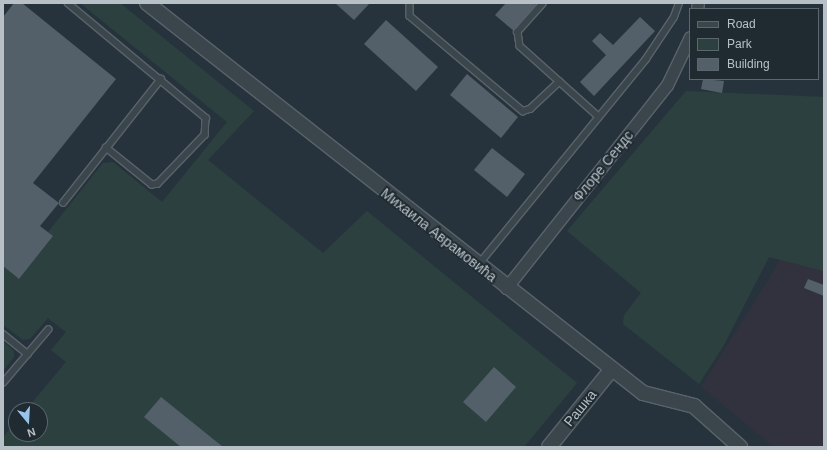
<!DOCTYPE html>
<html>
<head>
<meta charset="utf-8">
<style>
  body { margin:0 }
  #map { position:relative; width:827px; height:450px; overflow:hidden; background:#27333c; font-family:Helvetica,sans-serif }
  div>[style] { position:absolute }
  .medical>* { inset:0; background:#32323e }
  .green>* { inset:0; background:#2c413f }
  .building>* { inset:0; background:#536069 }
  .roads { filter:drop-shadow(1px 0 #59636a) drop-shadow(-1px 0 #59636a) drop-shadow(0 1px #59636a) drop-shadow(0 -1px #59636a) }
  .service>* { height:5.5px; margin:-2.75px; padding:0 2.75px; transform-origin:2.75px; border-radius:2.75px; background:#3b454c }
  .minor>* { height:11px; margin:-5.5px; padding:0 5.5px; transform-origin:5.5px; border-radius:5.5px; background:#3b454c }
  .tertiary>* { height:14px; margin:-7px; padding:0 7px; transform-origin:7px; border-radius:7px; background:#3b454c }
  span { translate:-50% -50%; white-space:nowrap; text-align:center; line-height:1.15; -webkit-text-stroke:4px #202a31; paint-order:stroke }
  .street-label { font-size:14px; color:#b7c0c7 }
  .frame { position:absolute; inset:0; border:4px solid #b7c0c7; pointer-events:none }
  .legend { position:absolute; left:689px; top:8px; width:130px; height:72px; box-sizing:border-box; background:#202a31; border:1px solid #5c666d; margin:0; padding:5px 7px; list-style:none; font-size:12px; color:#b7c0c7 }
  .legend li { display:flex; align-items:center; gap:8px; height:20px }
  .legend b { width:20px; border:1px solid #5c666d }
  .north { position:absolute; left:8px; top:402px; width:40px; height:40px; box-sizing:border-box; background:#202a31; border:1px solid #5c666d; border-radius:50%; rotate:162deg; font-size:11px; font-weight:700; line-height:16px; text-align:center; color:#b7c0c7 }
  .north::after { content:''; display:block; margin:auto; width:14px; height:18px; background:#97c4ec; clip-path:polygon(50% 0,100% 100%,50% 72%,0 100%) }
</style>
</head>
<body>
<div id="map">
  <div class="medical">
    <div style="clip-path:polygon(824px 180px,824px 447px,774px 447px,701px 387px,773px 272px)"></div>
  </div>
  <div class="green">
    <div style="clip-path:polygon(80px 3px,120px 3px,254px 111px,208px 160px,323px 253px,367px 211px,577px 383px,524px 447px,3px 447px,3px 437px,16px 422px,16px 434px,40px 434px,40px 410px,26px 410px,66px 362px,51px 350px,66px 332px,48px 318px,30px 339px,23px 340px,3px 325px,3px 266px,19px 279px,53px 236px,48px 232px,103px 163px,113px 162px,162px 202px,227px 122px)"></div>
    <div style="clip-path:polygon(686px 91px,824px 97px,824px 271px,769px 257px,724px 345px,699px 384px,623px 324px,624px 315px,641px 293px,567px 231px)"></div>
    <div style="clip-path:polygon(3px 341px,14px 351px,14px 357px,3px 371px)"></div>
  </div>
  <div class="building">
    <div style="clip-path:polygon(14px 3px,22px 3px,116px 79px,33px 183px,59px 203px,40px 226px,53px 236px,19px 279px,3px 266px,3px 17px)"></div>
    <div style="clip-path:polygon(335px 3px,370px 3px,354px 20px)"></div>
    <div style="clip-path:polygon(506px 3px,537px 3px,514px 31px,495px 15px)"></div>
    <div style="clip-path:polygon(640px 17px,655px 31px,594px 96px,580px 82px,606px 55px,592px 41px,600px 33px,613px 45px)"></div>
    <div style="clip-path:polygon(386px 20px,438px 67px,416px 91px,364px 44px)"></div>
    <div style="clip-path:polygon(467px 74px,518px 117px,501px 138px,450px 95px)"></div>
    <div style="clip-path:polygon(703px 79px,724px 81px,722px 93px,701px 89px)"></div>
    <div style="clip-path:polygon(492px 148px,525px 174px,507px 197px,474px 170px)"></div>
    <div style="clip-path:polygon(808px 279px,824px 285px,824px 296px,804px 288px)"></div>
    <div style="clip-path:polygon(494px 367px,516px 387px,486px 422px,463px 402px)"></div>
    <div style="clip-path:polygon(161px 397px,223px 447px,181px 447px,144px 417px)"></div>
  </div>
  <div class="roads">
    <div class="service">
      <div style="left:68px;top:3px;width:180px;rotate:39.8deg"></div>
      <div style="left:206px;top:118px;width:17px;rotate:93deg"></div>
      <div style="left:205px;top:135px;width:68px;rotate:133.8deg"></div>
      <div style="left:158px;top:184px;width:6px;rotate:171deg"></div>
      <div style="left:152px;top:185px;width:59px;rotate:-141.2deg"></div>
      <div style="left:410px;top:3px;width:13px;rotate:90deg"></div>
      <div style="left:410px;top:16px;width:148px;rotate:40.1deg"></div>
      <div style="left:523px;top:111px;width:7px;rotate:-16deg"></div>
      <div style="left:530px;top:109px;width:40px;rotate:-43deg"></div>
      <div style="left:543px;top:4px;width:38px;rotate:132deg"></div>
      <div style="left:518px;top:32px;width:14px;rotate:82deg"></div>
      <div style="left:520px;top:46px;width:106px;rotate:41.9deg"></div>
      <div style="left:63px;top:203px;width:158px;rotate:-51.7deg"></div>
      <div style="left:479px;top:264px;width:264px;rotate:-50.8deg"></div>
      <div style="left:646px;top:59px;width:50px;rotate:-56.3deg"></div>
      <div style="left:674px;top:17px;width:15px;rotate:-70deg"></div>
      <div style="left:3px;top:334px;width:32px;rotate:39deg"></div>
      <div style="left:3px;top:383px;width:70px;rotate:-49.7deg"></div>
    </div>
    <div class="minor">
      <div style="left:697px;top:9px;width:6px;rotate:-81deg"></div>
      <div style="left:506px;top:288px;width:259px;rotate:-51.6deg"></div>
      <div style="left:667px;top:85px;width:53px;rotate:-64.4deg"></div>
    </div>
    <div class="tertiary">
      <div style="left:147px;top:3px;width:631px;rotate:38.18deg"></div>
      <div style="left:643px;top:393px;width:53px;rotate:14.3deg"></div>
      <div style="left:694px;top:406px;width:62px;rotate:41.7deg"></div>
      <div style="left:549px;top:447px;width:100px;rotate:-51.1deg"></div>
    </div>
  </div>
  <div class="street-label">
    <span style="left:603px;top:166px;rotate:-51deg">Флоре Сендс</span>
    <span style="left:439px;top:235px;rotate:38deg">Михаила Аврамовића</span>
    <span style="left:580px;top:408px;rotate:-51deg">Рашка</span>
  </div>
  <div class="frame"></div>
  <ul class="legend">
  <li><b style="height:5px;background:#3b454c"></b>Road</li>
  <li><b style="height:11px;background:#2c413f"></b>Park</li>
  <li><b style="height:11px;background:#536069"></b>Building</li>
  </ul>
  <div class="north">N</div>
</div>
</body>
</html>
